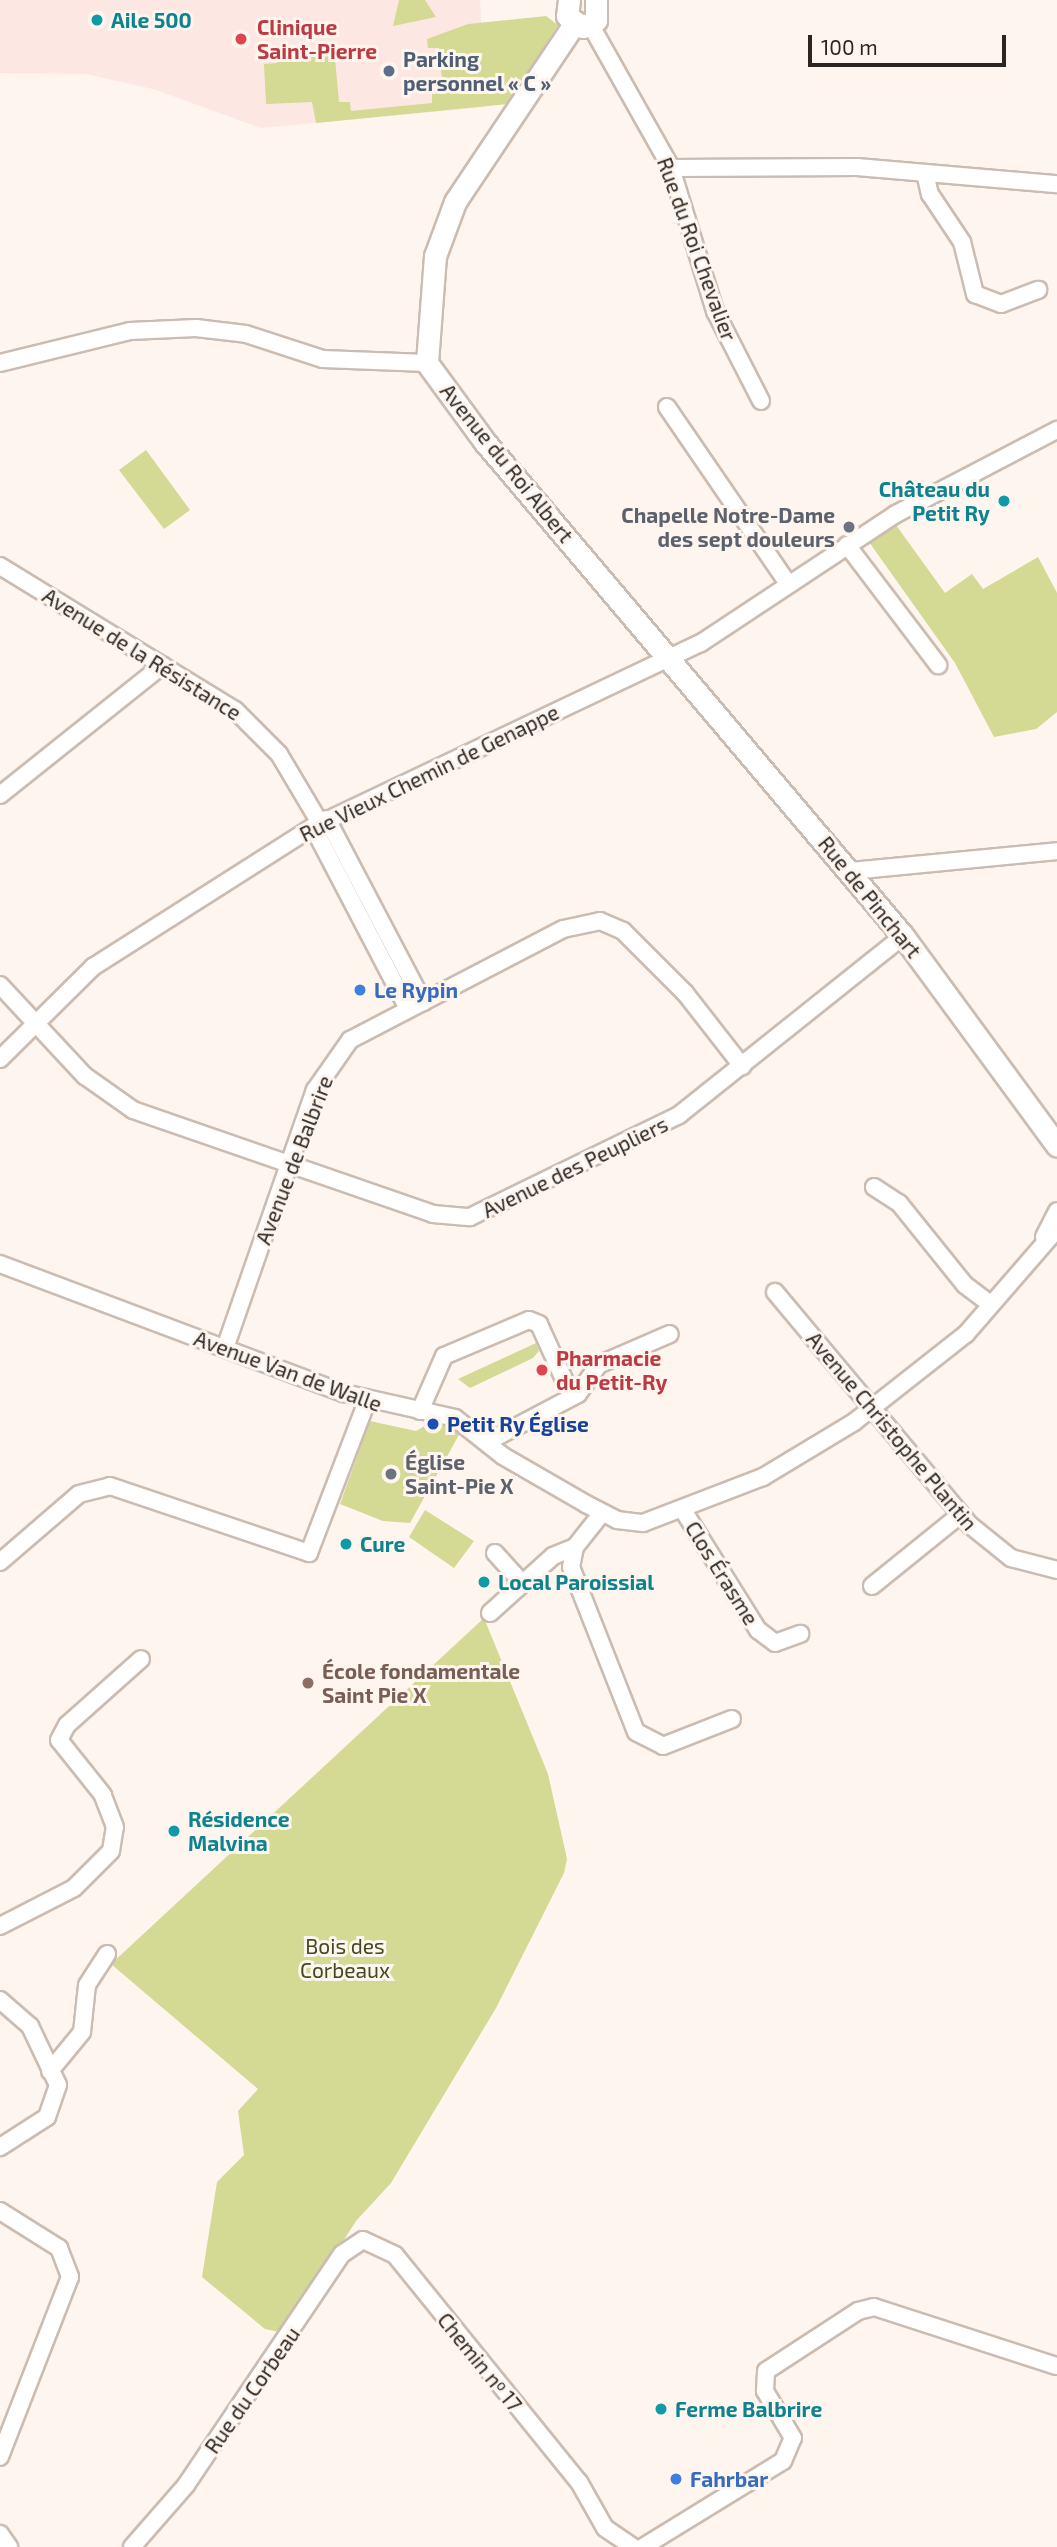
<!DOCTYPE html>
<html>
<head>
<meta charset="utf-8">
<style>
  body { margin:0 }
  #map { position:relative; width:1057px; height:2547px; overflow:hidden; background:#fef5ee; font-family:"Exo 2",sans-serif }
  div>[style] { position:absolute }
  .medical>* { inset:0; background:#fce7e3 }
  .green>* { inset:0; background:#d4d993 }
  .roads { filter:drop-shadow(2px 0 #cbbcb1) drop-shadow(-2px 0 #cbbcb1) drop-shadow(0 2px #cbbcb1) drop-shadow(0 -2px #cbbcb1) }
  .street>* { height:16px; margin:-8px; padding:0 8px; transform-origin:8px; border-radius:8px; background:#fff }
  .secondary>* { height:21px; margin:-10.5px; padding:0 10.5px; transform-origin:10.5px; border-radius:10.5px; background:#fff }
  .dots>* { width:19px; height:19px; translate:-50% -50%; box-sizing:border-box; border:4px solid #fef5ee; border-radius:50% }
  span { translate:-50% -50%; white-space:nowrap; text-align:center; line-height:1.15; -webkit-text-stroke:6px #fef5ee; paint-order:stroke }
  .culture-label { font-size:21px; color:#0d838f; font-weight:700 }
  .left { translate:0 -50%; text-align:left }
  .right { translate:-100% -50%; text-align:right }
  .health-label { font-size:21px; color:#be3a42; font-weight:700 }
  .service-label { font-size:21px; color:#4e5e75; font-weight:700 }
  .street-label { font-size:21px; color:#2c2622 }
  .worship-label { font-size:21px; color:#5b616d; font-weight:700 }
  .shop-label { font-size:21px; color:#366cbe; font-weight:700 }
  .transit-label { font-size:21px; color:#164399; font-weight:700 }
  .education-label { font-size:21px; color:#785e54; font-weight:700 }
  .park-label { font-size:21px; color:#454820 }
  .scale { position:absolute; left:808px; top:35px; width:198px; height:32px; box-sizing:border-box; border:4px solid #2c2622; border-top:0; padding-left:9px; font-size:21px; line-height:24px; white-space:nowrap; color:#2c2622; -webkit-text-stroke:5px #fef5ee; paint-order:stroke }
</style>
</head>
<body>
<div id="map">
  <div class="medical">
    <div style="clip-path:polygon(0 0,480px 0,486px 107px,261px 128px,153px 89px,86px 74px,0 73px)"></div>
  </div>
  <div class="green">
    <div style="clip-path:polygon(399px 0,425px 0,436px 17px,393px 26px)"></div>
    <div style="clip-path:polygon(546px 16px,558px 25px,508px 104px,316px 123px,312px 102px,266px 104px,264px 64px,277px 63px,277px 54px,334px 48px,339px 102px,350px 102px,351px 111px,432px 103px,432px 94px,443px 92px,439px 48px,428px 48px,427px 39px,468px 24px)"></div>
    <div style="clip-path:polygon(146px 450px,190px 510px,164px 529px,119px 470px)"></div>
    <div style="clip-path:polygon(896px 525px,945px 593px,972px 574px,983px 589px,1038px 557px,1057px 593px,1057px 712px,1036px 729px,994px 737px,955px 663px,869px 542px)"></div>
    <div style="clip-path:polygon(536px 1343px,539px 1351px,533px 1358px,470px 1388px,458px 1379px)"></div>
    <div style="clip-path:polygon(370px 1421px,416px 1431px,433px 1421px,447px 1423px,460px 1433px,410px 1523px,383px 1521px,340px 1504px)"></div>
    <div style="clip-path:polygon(425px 1510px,474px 1541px,454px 1568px,409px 1537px)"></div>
    <div style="clip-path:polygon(484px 1618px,548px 1774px,567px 1859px,564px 1873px,496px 2008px,391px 2183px,356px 2221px,284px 2333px,265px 2329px,202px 2277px,217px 2182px,244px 2155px,238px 2111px,258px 2089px,111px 1964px)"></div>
  </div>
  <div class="roads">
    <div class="street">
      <div style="left:590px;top:24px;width:165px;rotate:60.6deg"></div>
      <div style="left:671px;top:168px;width:150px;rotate:72.9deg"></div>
      <div style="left:715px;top:311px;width:101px;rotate:62.9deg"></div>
      <div style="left:671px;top:168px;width:186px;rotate:-0.3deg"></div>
      <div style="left:857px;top:167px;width:201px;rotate:4.9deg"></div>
      <div style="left:925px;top:173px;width:22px;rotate:77deg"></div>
      <div style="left:930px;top:194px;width:58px;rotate:56.3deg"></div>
      <div style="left:962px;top:242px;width:54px;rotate:76deg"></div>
      <div style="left:975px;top:294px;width:28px;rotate:21deg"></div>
      <div style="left:1001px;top:304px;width:40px;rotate:-21deg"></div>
      <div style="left:0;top:363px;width:134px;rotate:-13.8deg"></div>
      <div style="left:130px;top:331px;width:66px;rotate:-2.6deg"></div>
      <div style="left:196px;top:328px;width:50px;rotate:6.8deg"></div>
      <div style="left:246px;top:334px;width:81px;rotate:18deg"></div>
      <div style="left:323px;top:359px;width:104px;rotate:2.2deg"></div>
      <div style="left:667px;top:407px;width:214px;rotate:55.6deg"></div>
      <div style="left:847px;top:545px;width:151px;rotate:52.8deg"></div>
      <div style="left:0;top:566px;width:276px;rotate:31.5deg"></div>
      <div style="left:235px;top:710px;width:62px;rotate:45deg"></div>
      <div style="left:279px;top:754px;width:80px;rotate:59.3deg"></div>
      <div style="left:0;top:795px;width:208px;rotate:-38.6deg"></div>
      <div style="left:327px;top:819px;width:207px;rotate:62.3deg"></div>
      <div style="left:313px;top:827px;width:205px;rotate:62.4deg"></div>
      <div style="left:851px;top:871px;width:207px;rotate:-5.5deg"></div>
      <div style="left:0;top:985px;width:125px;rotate:47deg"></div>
      <div style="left:85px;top:1076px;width:59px;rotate:35.3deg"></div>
      <div style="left:133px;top:1110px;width:318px;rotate:19.1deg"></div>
      <div style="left:433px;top:1214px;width:37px;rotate:5deg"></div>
      <div style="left:470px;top:1217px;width:233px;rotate:-26deg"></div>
      <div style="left:679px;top:1115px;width:287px;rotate:-38.6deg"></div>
      <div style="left:0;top:1059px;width:131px;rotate:-44.7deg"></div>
      <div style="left:93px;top:967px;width:261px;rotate:-32.5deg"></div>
      <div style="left:313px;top:827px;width:429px;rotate:-25.4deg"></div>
      <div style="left:701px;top:643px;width:234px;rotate:-33.5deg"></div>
      <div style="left:896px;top:514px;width:182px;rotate:-27.6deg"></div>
      <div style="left:874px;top:1187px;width:30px;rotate:33deg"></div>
      <div style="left:899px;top:1203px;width:105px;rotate:51.2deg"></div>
      <div style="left:965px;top:1285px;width:31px;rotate:37deg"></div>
      <div style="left:1044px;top:1237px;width:29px;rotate:-63deg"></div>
      <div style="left:0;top:1264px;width:367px;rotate:20.6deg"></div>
      <div style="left:344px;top:1393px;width:114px;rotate:12.7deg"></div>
      <div style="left:455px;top:1418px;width:61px;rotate:38.4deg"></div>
      <div style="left:503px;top:1456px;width:96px;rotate:30deg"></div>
      <div style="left:586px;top:1504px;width:35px;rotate:27deg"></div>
      <div style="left:617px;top:1520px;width:26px;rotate:7deg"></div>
      <div style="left:643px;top:1523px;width:129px;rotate:-21deg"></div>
      <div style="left:763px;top:1477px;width:106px;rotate:-31.1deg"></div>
      <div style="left:854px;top:1422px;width:142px;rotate:-38.2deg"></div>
      <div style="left:966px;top:1334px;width:139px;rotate:-49.1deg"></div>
      <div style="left:775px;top:1292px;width:304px;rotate:50.1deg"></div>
      <div style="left:970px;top:1525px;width:53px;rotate:38.8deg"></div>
      <div style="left:1011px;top:1558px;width:48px;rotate:14.6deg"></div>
      <div style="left:225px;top:1348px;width:273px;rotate:-70.8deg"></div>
      <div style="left:315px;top:1090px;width:61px;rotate:-55deg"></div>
      <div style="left:350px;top:1040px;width:240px;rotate:-27.5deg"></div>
      <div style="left:563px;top:929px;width:38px;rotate:-12deg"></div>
      <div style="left:600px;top:921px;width:25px;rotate:23deg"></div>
      <div style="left:623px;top:931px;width:88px;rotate:45deg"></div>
      <div style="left:685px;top:993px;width:93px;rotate:52deg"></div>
      <div style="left:420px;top:1411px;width:60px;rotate:-66.4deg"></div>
      <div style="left:444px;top:1356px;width:92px;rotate:-23deg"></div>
      <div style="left:529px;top:1320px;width:11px;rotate:22deg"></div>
      <div style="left:539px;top:1324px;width:78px;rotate:65.7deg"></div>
      <div style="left:487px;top:1442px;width:103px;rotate:-27.8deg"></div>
      <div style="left:578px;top:1394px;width:35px;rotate:-55deg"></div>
      <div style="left:598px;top:1365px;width:78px;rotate:-23.3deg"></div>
      <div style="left:683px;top:1510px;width:142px;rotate:58deg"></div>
      <div style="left:758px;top:1630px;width:21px;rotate:37deg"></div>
      <div style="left:775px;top:1643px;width:27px;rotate:-20deg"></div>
      <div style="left:602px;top:1513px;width:43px;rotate:128.5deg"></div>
      <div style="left:575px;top:1547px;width:20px;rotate:101deg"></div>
      <div style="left:571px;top:1567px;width:177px;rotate:68.5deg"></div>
      <div style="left:636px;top:1732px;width:30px;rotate:27deg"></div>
      <div style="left:663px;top:1746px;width:74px;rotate:-21.4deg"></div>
      <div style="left:495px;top:1553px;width:40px;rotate:48deg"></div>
      <div style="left:0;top:1562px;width:104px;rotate:-40.7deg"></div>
      <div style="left:79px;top:1494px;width:32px;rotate:-14deg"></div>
      <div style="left:110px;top:1486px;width:210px;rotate:18.6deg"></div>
      <div style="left:309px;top:1553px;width:163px;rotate:-69.1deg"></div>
      <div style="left:872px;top:1586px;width:113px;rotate:-38.9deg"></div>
      <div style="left:490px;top:1613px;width:85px;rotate:-42.1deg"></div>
      <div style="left:553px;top:1556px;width:24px;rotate:-22deg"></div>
      <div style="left:0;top:1926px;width:83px;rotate:-27.2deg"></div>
      <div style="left:74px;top:1888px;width:52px;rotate:-45deg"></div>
      <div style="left:111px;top:1851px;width:24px;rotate:-81deg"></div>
      <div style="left:115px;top:1827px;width:34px;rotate:-111deg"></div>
      <div style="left:103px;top:1795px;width:70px;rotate:-128.7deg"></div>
      <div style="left:59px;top:1740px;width:17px;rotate:-62deg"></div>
      <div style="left:67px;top:1725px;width:99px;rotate:-41.7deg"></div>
      <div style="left:0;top:2000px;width:40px;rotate:41deg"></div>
      <div style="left:30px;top:2026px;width:65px;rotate:64.6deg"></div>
      <div style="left:58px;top:2085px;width:34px;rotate:109deg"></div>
      <div style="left:47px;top:2117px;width:56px;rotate:147.4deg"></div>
      <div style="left:50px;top:2071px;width:50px;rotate:-50.6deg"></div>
      <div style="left:82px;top:2032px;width:47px;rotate:-83.9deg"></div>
      <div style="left:87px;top:1985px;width:37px;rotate:-57deg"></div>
      <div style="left:0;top:2211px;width:70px;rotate:32.1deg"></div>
      <div style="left:59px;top:2248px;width:31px;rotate:69deg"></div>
      <div style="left:70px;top:2277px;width:193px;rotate:111.3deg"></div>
      <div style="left:0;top:2534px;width:16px;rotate:55deg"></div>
      <div style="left:132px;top:2547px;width:82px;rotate:-48.9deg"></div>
      <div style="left:186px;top:2485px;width:279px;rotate:-56deg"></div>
      <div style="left:342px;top:2254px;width:25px;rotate:-34deg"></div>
      <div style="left:363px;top:2240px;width:35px;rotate:25deg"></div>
      <div style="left:395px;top:2255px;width:292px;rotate:51deg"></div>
      <div style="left:579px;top:2482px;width:53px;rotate:60.5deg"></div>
      <div style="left:605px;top:2528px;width:34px;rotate:34deg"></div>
      <div style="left:643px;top:2547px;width:164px;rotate:-31.6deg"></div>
      <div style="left:783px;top:2461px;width:25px;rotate:-67deg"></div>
      <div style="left:793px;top:2438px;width:55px;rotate:-120.8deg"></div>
      <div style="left:765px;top:2391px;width:20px;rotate:-87deg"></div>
      <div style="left:766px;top:2371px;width:110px;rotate:-33.1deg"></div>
      <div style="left:858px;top:2311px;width:16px;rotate:-14deg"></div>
      <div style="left:874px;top:2307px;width:192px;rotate:17.9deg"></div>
    </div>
    <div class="secondary">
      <div style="left:569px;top:0;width:16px;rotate:97deg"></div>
      <div style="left:567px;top:16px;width:19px;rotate:35deg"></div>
      <div style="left:583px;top:27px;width:15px;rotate:-28deg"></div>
      <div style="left:596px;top:20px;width:20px;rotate:-90deg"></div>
      <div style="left:574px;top:24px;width:214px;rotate:123.8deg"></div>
      <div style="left:455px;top:202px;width:58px;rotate:110.3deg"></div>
      <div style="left:435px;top:256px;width:107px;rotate:94.3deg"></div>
      <div style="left:427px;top:363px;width:97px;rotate:53.8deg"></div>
      <div style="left:484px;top:441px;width:649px;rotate:49.75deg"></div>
      <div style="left:903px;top:936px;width:260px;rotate:53.7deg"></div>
    </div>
  </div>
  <div class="dots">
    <div style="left:97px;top:20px;background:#0f9aa8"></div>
    <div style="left:241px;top:39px;background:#e0444e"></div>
    <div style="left:389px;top:71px;background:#5c6f8a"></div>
    <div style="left:1004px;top:501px;background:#0f9aa8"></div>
    <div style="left:849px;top:527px;background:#6b7280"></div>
    <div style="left:360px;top:990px;background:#3f7fe0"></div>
    <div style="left:542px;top:1370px;background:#e0444e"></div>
    <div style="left:433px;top:1424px;background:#1a4fb4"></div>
    <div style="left:391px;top:1474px;background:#6b7280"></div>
    <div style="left:346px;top:1544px;background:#0f9aa8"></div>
    <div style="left:484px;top:1582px;background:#0f9aa8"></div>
    <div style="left:308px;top:1683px;background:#8d6e63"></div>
    <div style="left:174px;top:1831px;background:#0f9aa8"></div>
    <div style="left:661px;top:2409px;background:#0f9aa8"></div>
    <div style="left:676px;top:2479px;background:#3f7fe0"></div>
  </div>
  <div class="culture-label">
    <span class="left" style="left:111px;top:20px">Aile 500</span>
    <span class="right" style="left:990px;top:501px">Château du<br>Petit Ry</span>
    <span class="left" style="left:360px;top:1544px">Cure</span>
    <span class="left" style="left:498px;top:1582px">Local Paroissial</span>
    <span class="left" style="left:188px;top:1831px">Résidence<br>Malvina</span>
    <span class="left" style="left:675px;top:2409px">Ferme Balbrire</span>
  </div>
  <div class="health-label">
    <span class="left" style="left:257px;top:39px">Clinique<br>Saint-Pierre</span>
    <span class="left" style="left:556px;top:1370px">Pharmacie<br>du Petit-Ry</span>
  </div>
  <div class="service-label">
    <span class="left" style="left:403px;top:71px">Parking<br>personnel « C »</span>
  </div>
  <div class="street-label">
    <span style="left:697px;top:249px;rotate:70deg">Rue du Roi Chevalier</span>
    <span style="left:507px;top:463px;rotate:51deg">Avenue du Roi Albert</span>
    <span style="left:142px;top:654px;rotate:32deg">Avenue de la Résistance</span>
    <span style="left:429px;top:773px;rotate:-26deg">Rue Vieux Chemin de Genappe</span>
    <span style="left:870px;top:897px;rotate:51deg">Rue de Pinchart</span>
    <span style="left:294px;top:1160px;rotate:-69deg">Avenue de Balbrire</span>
    <span style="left:575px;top:1167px;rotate:-26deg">Avenue des Peupliers</span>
    <span style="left:288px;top:1371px;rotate:20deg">Avenue Van de Walle</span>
    <span style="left:892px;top:1431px;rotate:50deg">Avenue Christophe Plantin</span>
    <span style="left:722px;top:1573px;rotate:58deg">Clos Érasme</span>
    <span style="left:480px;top:2362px;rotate:51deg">Chemin nᵒ 17</span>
    <span style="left:252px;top:2390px;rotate:-55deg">Rue du Corbeau</span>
  </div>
  <div class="worship-label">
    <span class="right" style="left:835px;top:527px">Chapelle Notre-Dame<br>des sept douleurs</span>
    <span class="left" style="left:405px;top:1474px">Église<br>Saint-Pie X</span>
  </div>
  <div class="shop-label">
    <span class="left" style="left:374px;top:990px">Le Rypin</span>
    <span class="left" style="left:690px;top:2479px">Fahrbar</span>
  </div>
  <div class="transit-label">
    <span class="left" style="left:447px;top:1424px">Petit Ry Église</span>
  </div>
  <div class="education-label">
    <span class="left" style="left:322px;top:1683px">École fondamentale<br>Saint Pie X</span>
  </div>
  <div class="park-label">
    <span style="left:345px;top:1958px">Bois des<br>Corbeaux</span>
  </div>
  <div class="scale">100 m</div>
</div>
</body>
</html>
